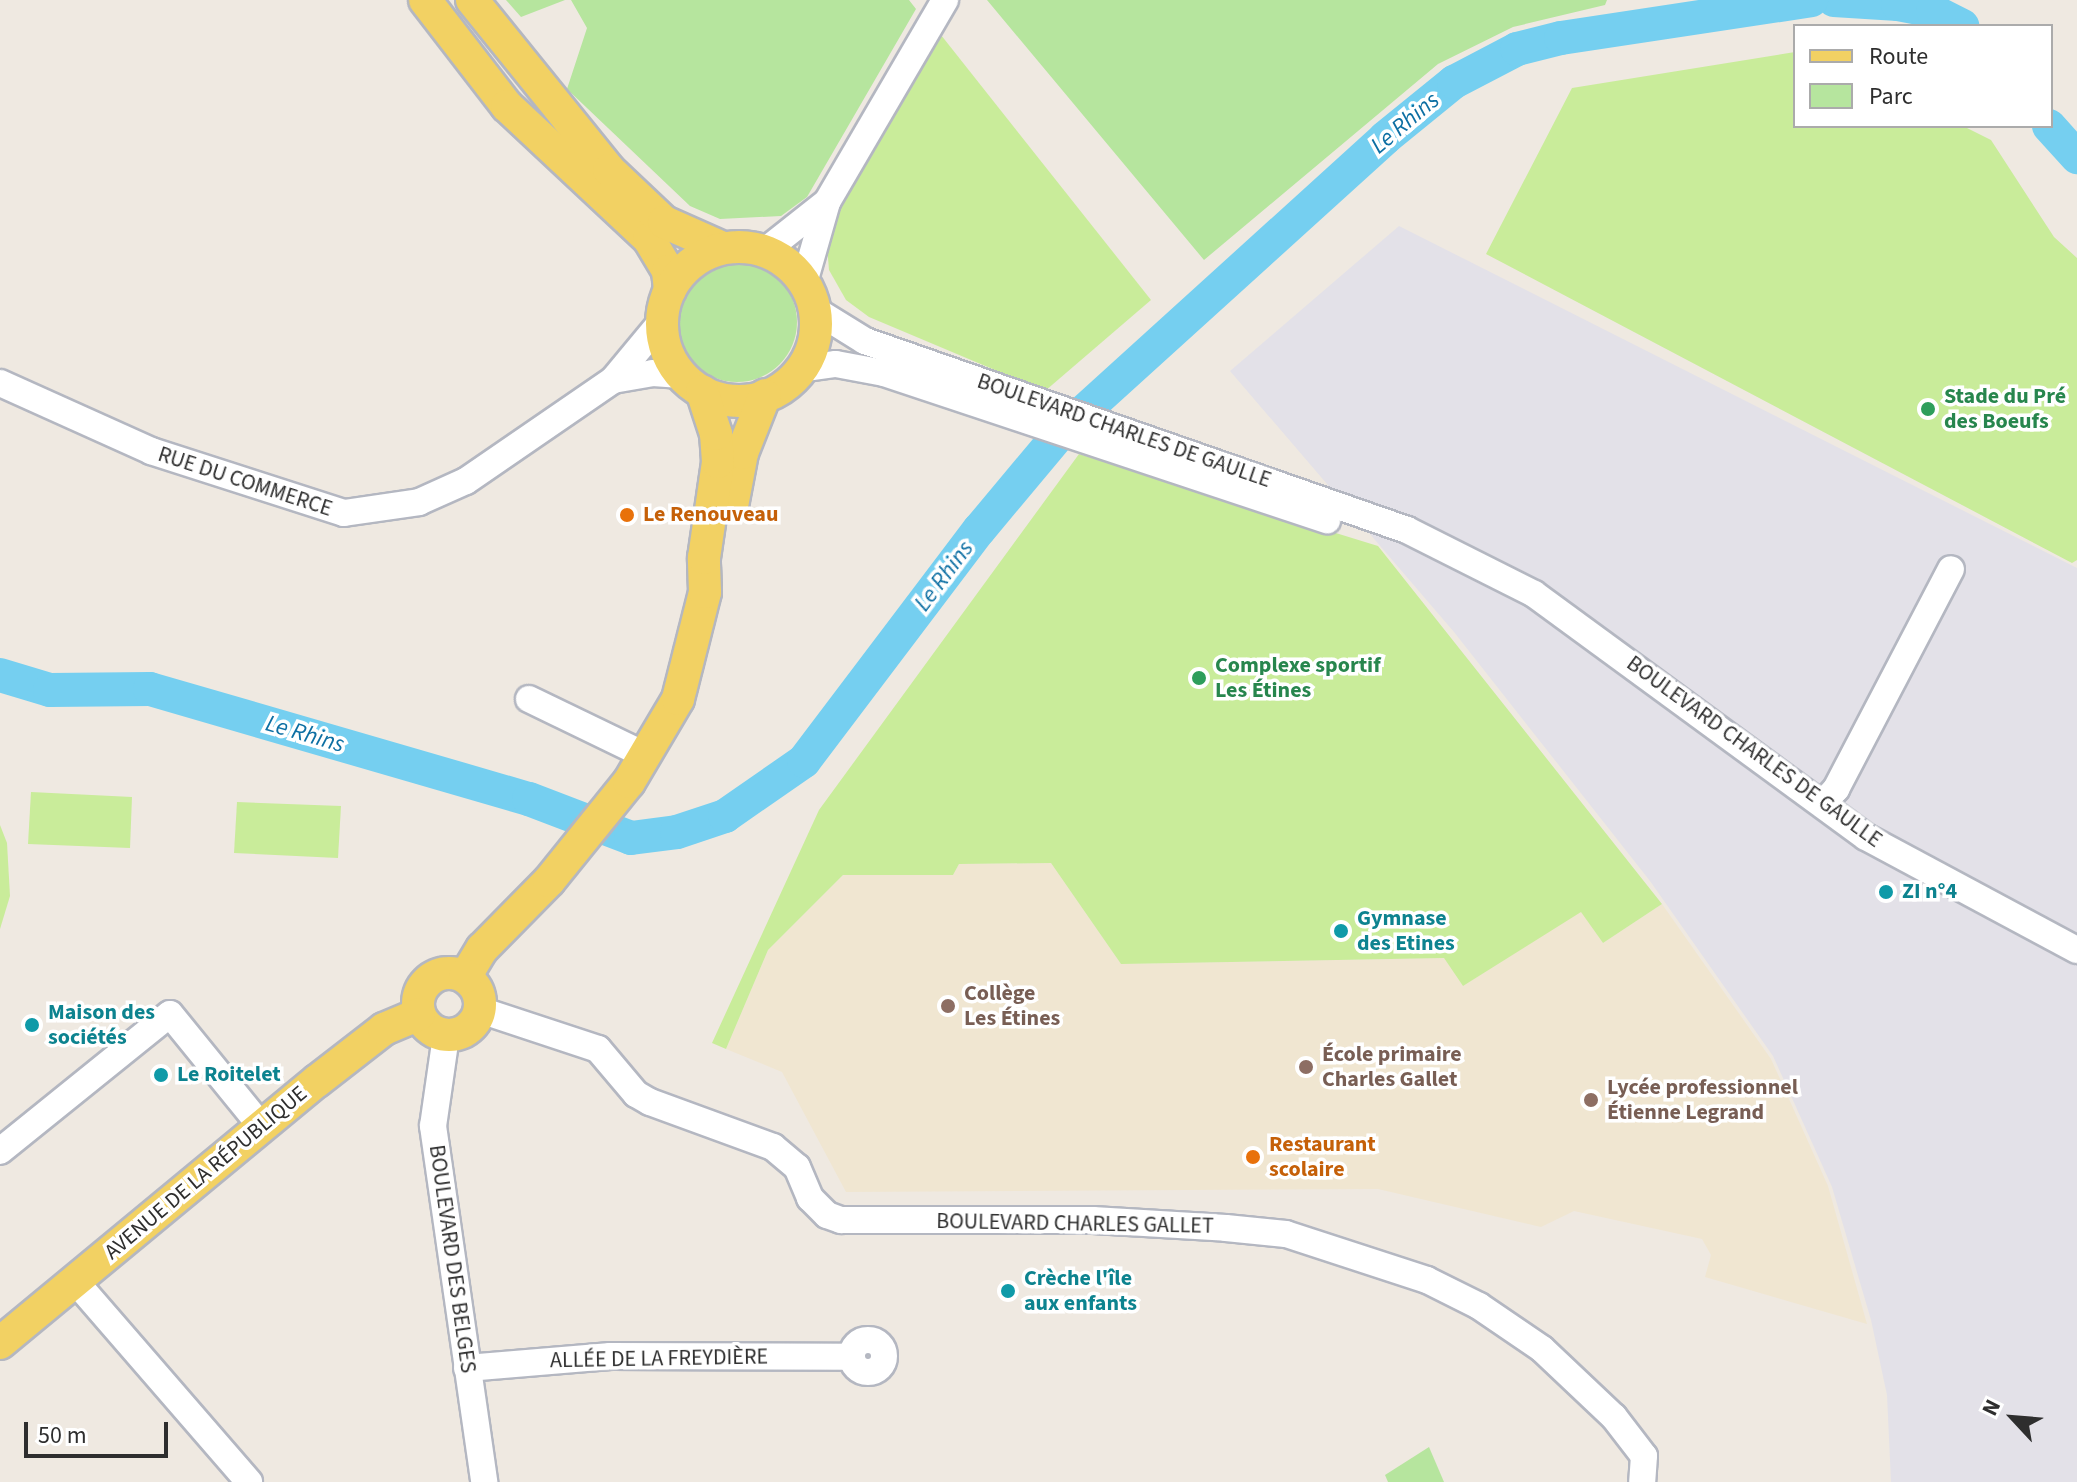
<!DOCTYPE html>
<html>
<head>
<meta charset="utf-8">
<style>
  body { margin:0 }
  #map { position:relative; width:2077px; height:1482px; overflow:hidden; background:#efe9e1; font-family:"Source Sans 3",sans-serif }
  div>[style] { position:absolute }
  .industrial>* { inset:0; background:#e3e1e8 }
  .education>* { inset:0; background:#f0e6d1 }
  .green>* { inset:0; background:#b6e59e }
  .round { border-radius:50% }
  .pitch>* { inset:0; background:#c9ec9a }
  .river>* { height:34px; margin:-17px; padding:0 17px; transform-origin:17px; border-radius:17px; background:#75cff0 }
  .roads { filter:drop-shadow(2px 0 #b4b7c1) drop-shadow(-2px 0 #b4b7c1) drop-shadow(0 2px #b4b7c1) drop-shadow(0 -2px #b4b7c1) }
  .minor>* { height:26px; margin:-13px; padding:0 13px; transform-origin:13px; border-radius:13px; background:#fff }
  .minor>.ring { margin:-13px; padding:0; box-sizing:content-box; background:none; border:26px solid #fff; border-radius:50% }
  .major>* { height:32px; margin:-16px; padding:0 16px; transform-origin:16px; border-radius:16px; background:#f2d163 }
  .major>.ring { margin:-16px; padding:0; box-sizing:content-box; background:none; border:32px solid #f2d163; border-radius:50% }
  .dots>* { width:22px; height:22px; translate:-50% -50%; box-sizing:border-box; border:4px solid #fff; border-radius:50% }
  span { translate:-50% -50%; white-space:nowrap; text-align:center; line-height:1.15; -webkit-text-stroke:7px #fff; paint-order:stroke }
  .leisure-label { font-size:22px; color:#27864d; font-weight:700 }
  .left { translate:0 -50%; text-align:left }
  .street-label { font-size:22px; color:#2e2e2e }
  .food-label { font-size:22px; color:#c56008; font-weight:700 }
  .culture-label { font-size:22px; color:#0d838f; font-weight:700 }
  .education-label { font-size:22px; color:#785e54; font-weight:700 }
  .water-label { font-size:24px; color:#0d6fa3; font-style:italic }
  .legend { position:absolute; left:1793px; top:24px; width:260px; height:104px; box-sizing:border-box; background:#fff; border:2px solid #ababab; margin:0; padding:10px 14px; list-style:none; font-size:24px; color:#2e2e2e }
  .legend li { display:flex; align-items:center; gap:16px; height:40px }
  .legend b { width:40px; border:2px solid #ababab }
  .north { position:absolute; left:1973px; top:1378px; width:80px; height:80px; -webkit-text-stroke:6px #fff; paint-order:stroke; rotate:296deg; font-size:22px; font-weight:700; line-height:32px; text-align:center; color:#2e2e2e }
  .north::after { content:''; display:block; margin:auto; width:28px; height:36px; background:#2e2e2e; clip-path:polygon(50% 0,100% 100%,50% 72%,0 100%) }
  .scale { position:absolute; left:24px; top:1422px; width:144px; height:36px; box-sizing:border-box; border:4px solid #2e2e2e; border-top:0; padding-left:10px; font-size:24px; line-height:28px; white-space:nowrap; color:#2e2e2e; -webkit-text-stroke:6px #fff; paint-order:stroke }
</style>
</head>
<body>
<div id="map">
  <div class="industrial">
    <div style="clip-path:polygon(1399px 226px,2077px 568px,2077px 1482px,1891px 1482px,1887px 1395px,1871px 1320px,1832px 1187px,1773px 1056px,1650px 881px,1454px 632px,1230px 371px)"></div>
  </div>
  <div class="education">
    <div style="clip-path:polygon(1051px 863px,1121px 964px,1444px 958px,1463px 986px,1581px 911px,1603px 943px,1662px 904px,1771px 1059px,1828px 1186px,1867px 1324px,1705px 1277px,1711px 1255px,1702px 1239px,1574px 1211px,1541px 1227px,1378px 1189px,846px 1192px,782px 1072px,726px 1049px,768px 950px,843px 875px,953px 875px,959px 864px)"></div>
  </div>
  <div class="green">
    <div style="clip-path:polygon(506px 0,565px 0,521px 17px)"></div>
    <div style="clip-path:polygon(571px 0,909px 0,916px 9px,807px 197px,781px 216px,720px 219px,690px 206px,567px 89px,587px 28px)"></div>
    <div style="clip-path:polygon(987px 0,1607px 0,1605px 5px,1513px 27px,1438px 64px,1204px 260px)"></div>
    <div class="round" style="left:677px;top:262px;width:120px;height:120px"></div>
    <div style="clip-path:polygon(1429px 1447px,1444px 1482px,1388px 1482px,1385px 1475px)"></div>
  </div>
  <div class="pitch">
    <div style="clip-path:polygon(941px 35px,1151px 300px,1045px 391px,869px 317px,846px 300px,829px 270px,827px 245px,841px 207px)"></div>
    <div style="clip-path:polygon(1795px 52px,1795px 126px,1963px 126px,1991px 140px,2054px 237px,2077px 258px,2077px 560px,2072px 563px,1486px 254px,1572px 88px)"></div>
    <div style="clip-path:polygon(1079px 454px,1378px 546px,1662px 904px,1603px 943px,1581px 912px,1463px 986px,1444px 958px,1121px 964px,1051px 863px,959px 864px,953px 875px,843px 875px,768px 950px,726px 1049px,712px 1043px,819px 810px)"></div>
    <div style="clip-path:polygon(31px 792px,132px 797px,130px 848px,28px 844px)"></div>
    <div style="clip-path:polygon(237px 802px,341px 806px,338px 858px,234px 853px)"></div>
    <div style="clip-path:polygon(0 825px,7px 843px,10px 896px,0 929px)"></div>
  </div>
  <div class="river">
    <div style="left:1834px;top:0;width:64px;rotate:3.6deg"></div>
    <div style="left:1898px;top:4px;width:36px;rotate:11deg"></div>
    <div style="left:1933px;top:11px;width:33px;rotate:27deg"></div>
    <div style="left:2049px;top:126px;width:42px;rotate:47.9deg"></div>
    <div style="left:0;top:675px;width:52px;rotate:16.7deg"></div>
    <div style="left:50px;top:690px;width:100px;rotate:-0.6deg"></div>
    <div style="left:150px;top:689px;width:395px;rotate:16.2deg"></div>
    <div style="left:529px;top:799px;width:109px;rotate:20.9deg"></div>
    <div style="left:631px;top:838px;width:46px;rotate:-7.4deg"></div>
    <div style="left:677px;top:832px;width:51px;rotate:-18.4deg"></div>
    <div style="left:725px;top:816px;width:96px;rotate:-34.8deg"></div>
    <div style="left:804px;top:761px;width:290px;rotate:-52.9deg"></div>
    <div style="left:979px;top:530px;width:126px;rotate:-50.1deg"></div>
    <div style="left:1060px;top:433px;width:439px;rotate:-42.2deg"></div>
    <div style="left:1385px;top:138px;width:89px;rotate:-39.1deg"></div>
    <div style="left:1454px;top:82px;width:71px;rotate:-27.6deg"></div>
    <div style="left:1517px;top:49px;width:45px;rotate:-14deg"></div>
    <div style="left:1561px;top:38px;width:253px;rotate:-8.6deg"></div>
  </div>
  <div class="roads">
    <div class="minor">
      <div style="left:765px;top:251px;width:79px;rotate:-38.3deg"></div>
      <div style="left:804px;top:283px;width:84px;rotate:-74.1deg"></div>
      <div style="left:827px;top:202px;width:234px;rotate:-59.7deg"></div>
      <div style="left:815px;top:310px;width:59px;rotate:31.8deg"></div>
      <div style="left:865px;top:341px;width:574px;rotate:19.22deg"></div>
      <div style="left:1407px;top:530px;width:142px;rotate:26.7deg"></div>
      <div style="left:1534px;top:594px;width:411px;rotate:36.2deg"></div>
      <div style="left:1866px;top:837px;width:239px;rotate:28.2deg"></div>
      <div style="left:800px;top:369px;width:36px;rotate:-8deg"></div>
      <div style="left:836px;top:364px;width:49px;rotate:10.6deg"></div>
      <div style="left:884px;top:373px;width:467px;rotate:18.4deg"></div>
      <div style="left:613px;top:380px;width:77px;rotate:-50.3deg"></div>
      <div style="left:0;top:383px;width:166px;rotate:24.2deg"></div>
      <div style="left:151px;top:451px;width:203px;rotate:17.8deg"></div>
      <div style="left:344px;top:513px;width:76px;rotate:-8.3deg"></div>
      <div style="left:419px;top:502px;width:51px;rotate:-24.1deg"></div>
      <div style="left:466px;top:481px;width:178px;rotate:-34.5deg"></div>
      <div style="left:613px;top:380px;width:41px;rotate:-9.9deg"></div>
      <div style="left:653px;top:373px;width:28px;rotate:4deg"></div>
      <div style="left:529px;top:699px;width:131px;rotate:25.8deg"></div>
      <div style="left:1822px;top:804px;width:21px;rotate:-47deg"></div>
      <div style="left:1836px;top:789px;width:248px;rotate:-62.4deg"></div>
      <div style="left:480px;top:1010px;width:124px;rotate:18.3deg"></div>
      <div style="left:598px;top:1049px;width:59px;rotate:49.8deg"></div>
      <div style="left:636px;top:1094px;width:16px;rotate:30deg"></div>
      <div style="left:650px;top:1102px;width:131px;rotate:20.1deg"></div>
      <div style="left:773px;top:1147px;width:31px;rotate:40deg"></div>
      <div style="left:797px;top:1167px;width:34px;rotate:67deg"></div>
      <div style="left:810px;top:1198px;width:24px;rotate:45deg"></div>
      <div style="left:827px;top:1215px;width:15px;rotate:20deg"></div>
      <div style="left:841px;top:1220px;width:252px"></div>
      <div style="left:1093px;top:1220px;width:133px;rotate:3.4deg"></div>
      <div style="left:1226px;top:1228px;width:60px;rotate:5.7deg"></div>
      <div style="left:1286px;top:1234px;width:148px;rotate:18.1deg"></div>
      <div style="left:1427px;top:1280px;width:58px;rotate:26.6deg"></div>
      <div style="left:1479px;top:1306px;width:76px;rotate:34.3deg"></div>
      <div style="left:1542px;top:1349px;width:99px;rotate:43.4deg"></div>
      <div style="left:1614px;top:1417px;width:49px;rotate:52.4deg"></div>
      <div style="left:1644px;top:1456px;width:26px;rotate:94deg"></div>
      <div style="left:446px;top:1036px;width:91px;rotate:98.2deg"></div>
      <div style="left:433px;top:1126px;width:360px;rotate:81.8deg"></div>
      <div style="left:0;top:1151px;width:218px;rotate:-38.9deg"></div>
      <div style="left:170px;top:1014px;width:144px;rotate:50.9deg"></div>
      <div style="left:75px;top:1281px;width:266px;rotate:49.1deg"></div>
      <div class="ring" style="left:852px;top:1340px;width:6px;height:6px"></div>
      <div style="left:467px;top:1368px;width:144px;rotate:-4.8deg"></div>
      <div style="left:610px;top:1356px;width:242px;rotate:0.2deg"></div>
    </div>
    <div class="major">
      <div style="left:425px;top:0;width:134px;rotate:52.3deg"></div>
      <div style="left:507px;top:106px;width:195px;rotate:43.1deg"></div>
      <div style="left:649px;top:239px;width:37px;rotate:59deg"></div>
      <div style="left:668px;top:271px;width:19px;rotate:84deg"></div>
      <div style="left:472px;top:0;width:218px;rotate:51.1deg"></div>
      <div style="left:609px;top:170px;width:76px;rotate:43.4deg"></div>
      <div style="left:664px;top:222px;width:64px;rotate:23.8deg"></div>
      <div class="ring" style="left:662px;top:247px;width:122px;height:122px"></div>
      <div style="left:732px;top:506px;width:54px;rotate:-79.3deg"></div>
      <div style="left:742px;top:453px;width:62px;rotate:-68.4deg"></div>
      <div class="ring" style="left:418px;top:973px;width:30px;height:30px"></div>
      <div style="left:465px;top:977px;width:33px;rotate:-59deg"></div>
      <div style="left:482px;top:949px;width:95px;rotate:-45.4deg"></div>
      <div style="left:549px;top:881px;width:127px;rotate:-51.1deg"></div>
      <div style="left:629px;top:782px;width:96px;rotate:-59.4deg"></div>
      <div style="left:678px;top:699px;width:110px;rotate:-75.8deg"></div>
      <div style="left:705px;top:592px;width:34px;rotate:-92deg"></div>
      <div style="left:704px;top:558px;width:97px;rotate:-81.7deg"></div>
      <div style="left:718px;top:462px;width:28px;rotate:-94deg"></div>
      <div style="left:716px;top:434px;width:45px;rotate:-108deg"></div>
      <div style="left:0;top:1343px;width:411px;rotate:-39.6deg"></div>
      <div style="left:317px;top:1081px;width:85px;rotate:-37.8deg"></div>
      <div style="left:384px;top:1029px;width:38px;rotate:-23deg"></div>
    </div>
  </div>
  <div class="dots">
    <div style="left:1928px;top:409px;background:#2e9e5b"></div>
    <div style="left:627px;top:515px;background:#e8710a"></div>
    <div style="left:1199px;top:678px;background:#2e9e5b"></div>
    <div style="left:1886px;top:892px;background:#0f9aa8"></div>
    <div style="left:1341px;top:931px;background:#0f9aa8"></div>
    <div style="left:948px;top:1006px;background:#8d6e63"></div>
    <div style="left:32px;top:1025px;background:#0f9aa8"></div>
    <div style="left:1306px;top:1067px;background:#8d6e63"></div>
    <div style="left:161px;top:1075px;background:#0f9aa8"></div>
    <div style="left:1591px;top:1100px;background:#8d6e63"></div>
    <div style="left:1253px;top:1157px;background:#e8710a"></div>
    <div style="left:1008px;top:1291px;background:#0f9aa8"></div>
  </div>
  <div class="leisure-label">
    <span class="left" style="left:1944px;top:409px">Stade du Pré<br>des Boeufs</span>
    <span class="left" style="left:1215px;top:678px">Complexe sportif<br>Les Étines</span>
  </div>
  <div class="street-label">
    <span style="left:1124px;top:431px;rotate:19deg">BOULEVARD CHARLES DE GAULLE</span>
    <span style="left:245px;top:482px;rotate:18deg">RUE DU COMMERCE</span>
    <span style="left:1754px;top:752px;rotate:36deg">BOULEVARD CHARLES DE GAULLE</span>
    <span style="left:206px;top:1173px;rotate:-40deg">AVENUE DE LA RÉPUBLIQUE</span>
    <span style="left:1075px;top:1224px;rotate:1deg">BOULEVARD CHARLES GALLET</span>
    <span style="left:452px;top:1259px;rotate:82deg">BOULEVARD DES BELGES</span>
    <span style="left:659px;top:1359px;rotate:-1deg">ALLÉE DE LA FREYDIÈRE</span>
  </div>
  <div class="food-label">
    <span class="left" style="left:643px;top:515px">Le Renouveau</span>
    <span class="left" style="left:1269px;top:1157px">Restaurant<br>scolaire</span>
  </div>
  <div class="culture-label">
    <span class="left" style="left:1902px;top:892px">ZI n°4</span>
    <span class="left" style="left:1357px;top:931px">Gymnase<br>des Etines</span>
    <span class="left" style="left:48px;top:1025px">Maison des<br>sociétés</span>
    <span class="left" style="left:177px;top:1075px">Le Roitelet</span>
    <span class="left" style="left:1024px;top:1291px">Crèche l'île<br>aux enfants</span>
  </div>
  <div class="education-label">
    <span class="left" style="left:964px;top:1006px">Collège<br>Les Étines</span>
    <span class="left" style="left:1322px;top:1067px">École primaire<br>Charles Gallet</span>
    <span class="left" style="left:1607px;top:1100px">Lycée professionnel<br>Étienne Legrand</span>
  </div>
  <div class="water-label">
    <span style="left:1405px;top:123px;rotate:-40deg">Le Rhins</span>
    <span style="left:944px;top:576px;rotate:-53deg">Le Rhins</span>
    <span style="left:305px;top:734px;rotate:16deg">Le Rhins</span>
  </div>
  <ul class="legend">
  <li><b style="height:10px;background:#f2d163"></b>Route</li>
  <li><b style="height:22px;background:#b6e59e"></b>Parc</li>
  </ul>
  <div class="north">N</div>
  <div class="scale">50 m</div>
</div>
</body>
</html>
